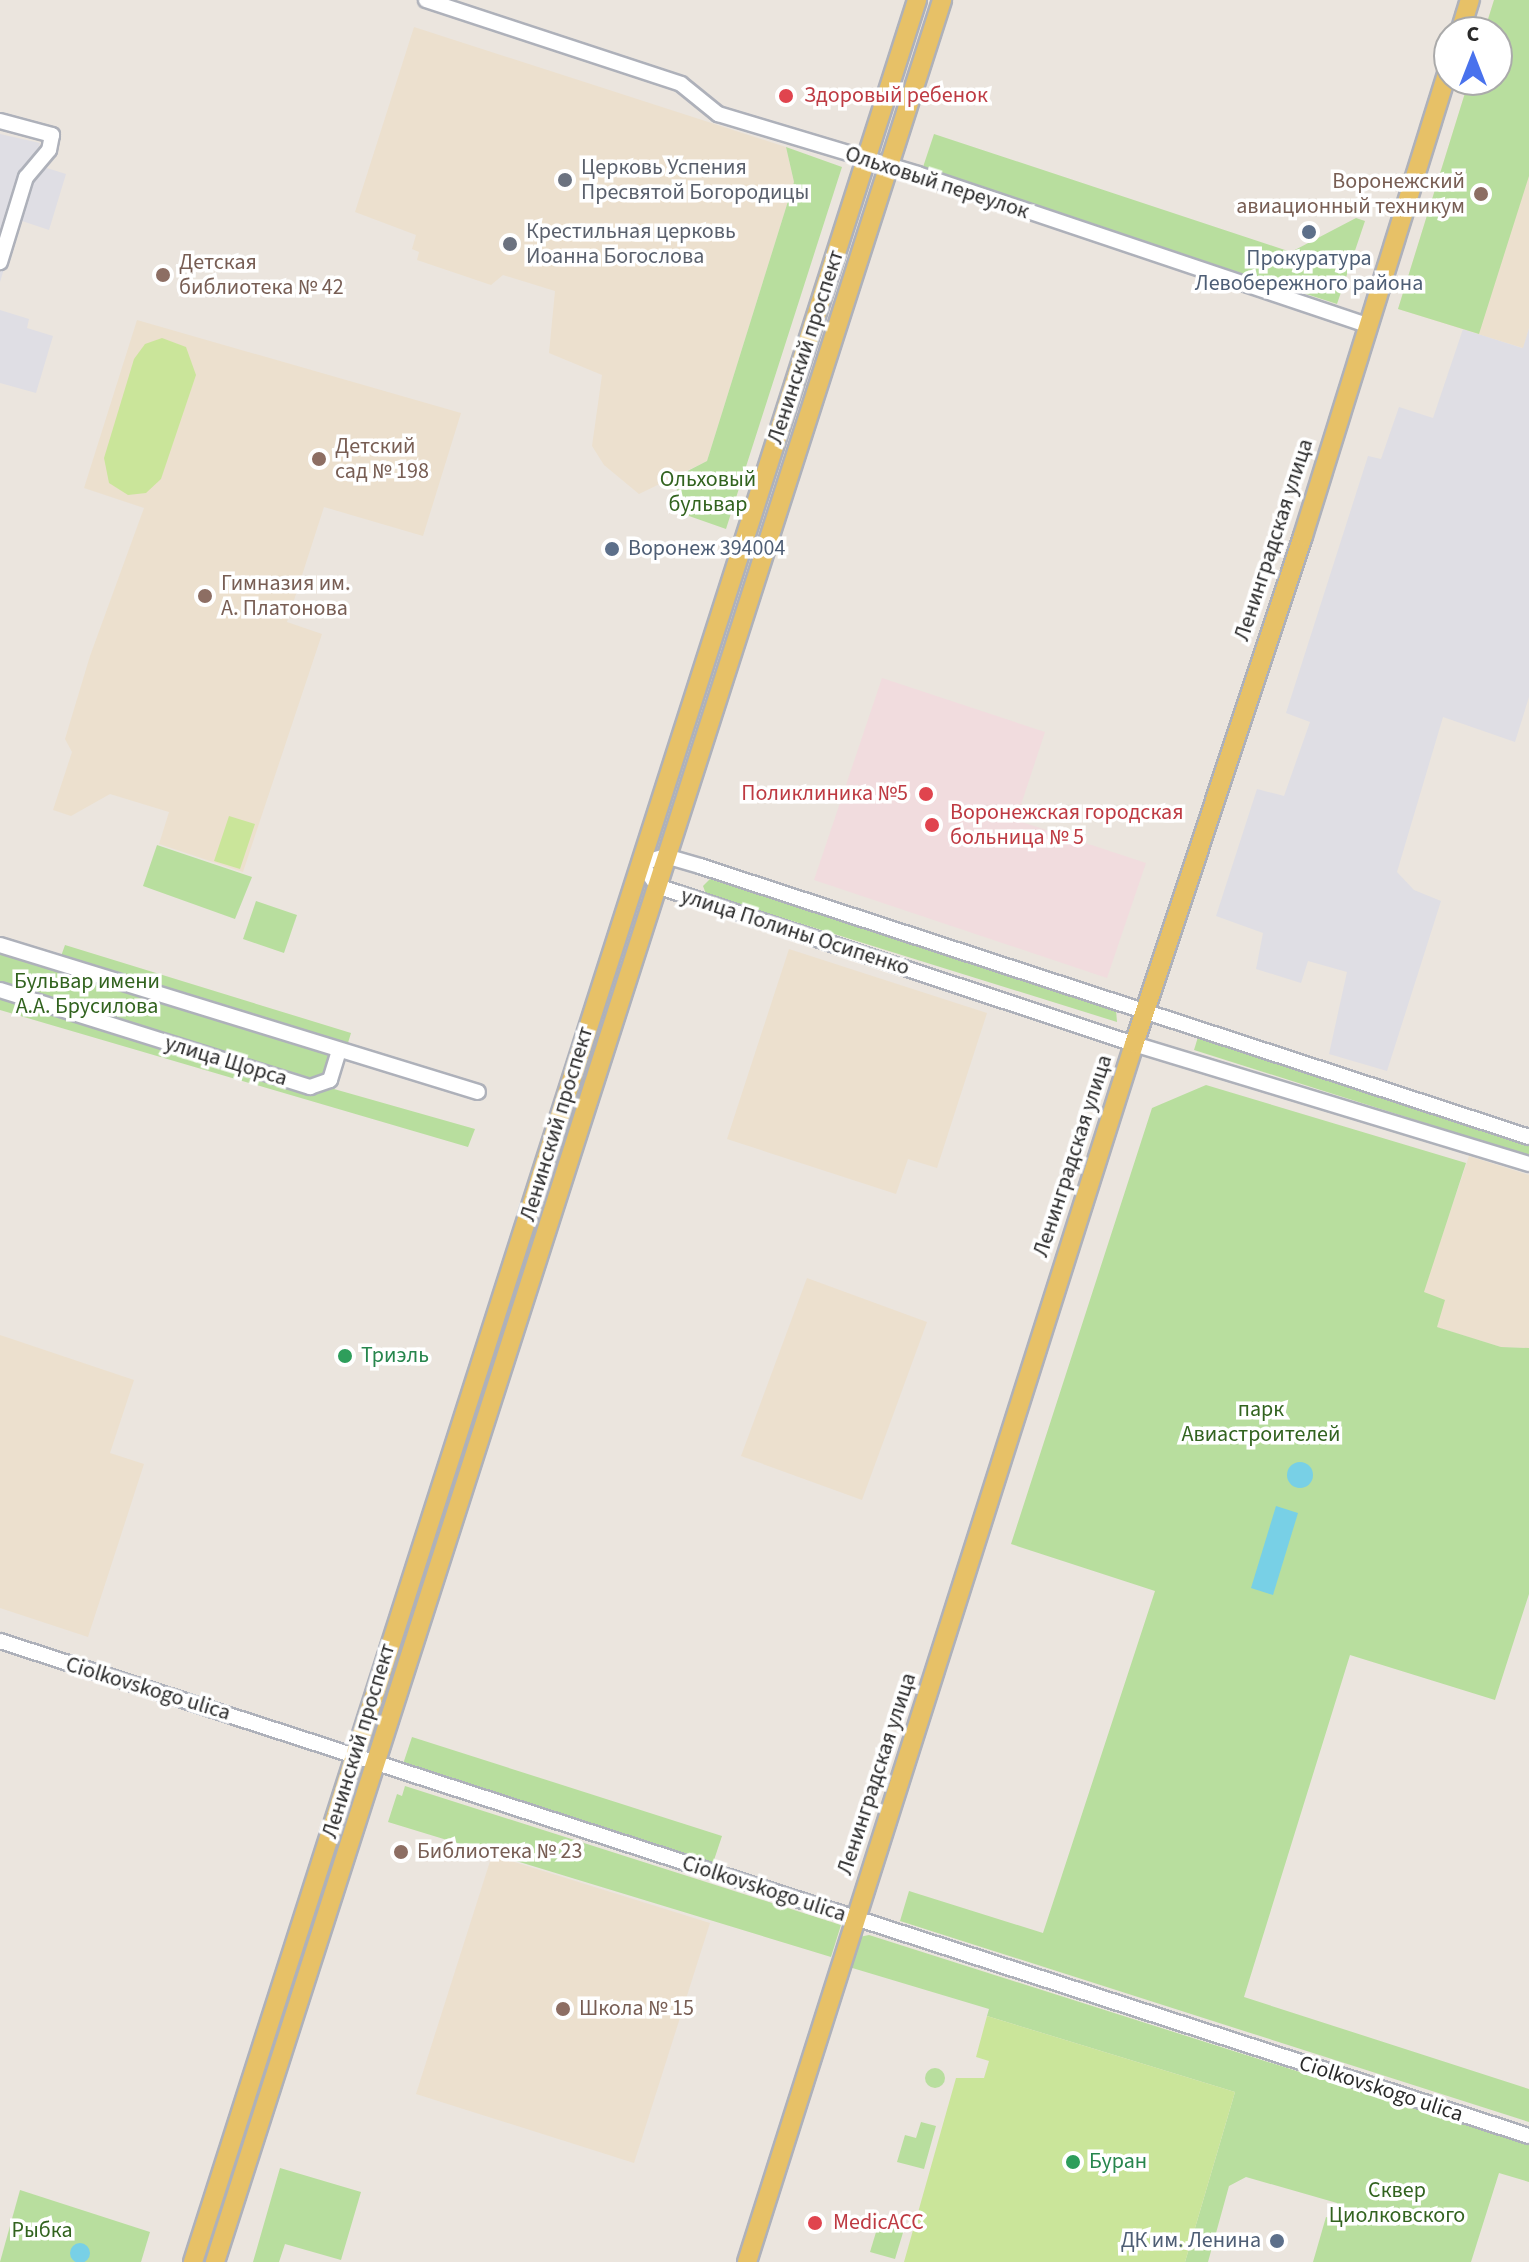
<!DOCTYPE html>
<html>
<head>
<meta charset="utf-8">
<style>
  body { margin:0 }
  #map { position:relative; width:1529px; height:2262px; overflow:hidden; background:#ebe5de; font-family:"Source Sans 3",sans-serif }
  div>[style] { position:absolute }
  .industrial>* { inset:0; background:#dfdee4 }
  .education>* { inset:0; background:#ece0ce }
  .medical>* { inset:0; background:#f1dcde }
  .green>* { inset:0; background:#b8de9e }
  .round { border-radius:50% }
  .pitch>* { inset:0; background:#cae59a }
  .water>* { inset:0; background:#78d0e6 }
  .roads { filter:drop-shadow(2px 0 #aeb1ba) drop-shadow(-2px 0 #aeb1ba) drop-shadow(0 2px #aeb1ba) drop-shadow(0 -2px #aeb1ba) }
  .minor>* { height:14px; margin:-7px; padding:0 7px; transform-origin:7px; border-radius:7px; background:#fff }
  .major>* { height:18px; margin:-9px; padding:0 9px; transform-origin:9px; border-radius:9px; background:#e7c167 }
  .dots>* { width:22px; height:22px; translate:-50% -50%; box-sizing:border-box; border:4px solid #fff; border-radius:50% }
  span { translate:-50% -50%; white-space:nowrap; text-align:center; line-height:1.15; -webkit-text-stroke:7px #fff; paint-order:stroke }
  .health-label { font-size:22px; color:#be3a42 }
  .left { translate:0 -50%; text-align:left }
  .right { translate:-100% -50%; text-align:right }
  .worship-label { font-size:22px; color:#5b616d }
  .education-label { font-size:22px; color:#785e54 }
  .street-label { font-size:22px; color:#2a2a2a }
  .service-label { font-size:22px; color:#4e5e75 }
  .park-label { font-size:22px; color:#32631f }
  .leisure-label { font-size:22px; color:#27864d }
  .north { position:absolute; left:1433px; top:16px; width:80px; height:80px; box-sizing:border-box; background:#fff; border:2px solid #aaa; border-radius:50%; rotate:0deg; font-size:22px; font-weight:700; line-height:32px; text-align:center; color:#2a2a2a }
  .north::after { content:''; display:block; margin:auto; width:28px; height:36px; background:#4972ed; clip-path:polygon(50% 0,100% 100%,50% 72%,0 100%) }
</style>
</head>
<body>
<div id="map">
  <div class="industrial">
    <div style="clip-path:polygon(0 134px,40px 143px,34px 164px,66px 174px,49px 230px,19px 220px,0 282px)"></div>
    <div style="clip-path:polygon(0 310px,29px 319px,27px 328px,53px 336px,36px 393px,0 383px)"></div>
    <div style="clip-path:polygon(1529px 328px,1529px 697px,1515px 742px,1443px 717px,1397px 872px,1414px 890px,1441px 901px,1387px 1071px,1329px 1054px,1347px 972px,1308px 961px,1301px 983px,1256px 969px,1263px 933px,1216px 916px,1257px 789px,1284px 796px,1310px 722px,1286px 713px,1368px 456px,1381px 459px,1399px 407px,1433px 418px,1463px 329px,1522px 348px)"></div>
  </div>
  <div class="education">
    <div style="clip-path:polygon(1494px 0,1529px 0,1529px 328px,1523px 348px,1398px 309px,1469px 80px,1497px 80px,1497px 32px,1484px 32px)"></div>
    <div style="clip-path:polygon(414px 27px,786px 147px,794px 182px,707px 461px,639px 494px,604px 465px,592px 446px,602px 375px,549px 353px,555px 291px,503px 275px,491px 285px,417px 260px,419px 252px,412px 249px,416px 235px,355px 212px)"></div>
    <div style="clip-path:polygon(137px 320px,461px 413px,423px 536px,324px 507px,287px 622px,322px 634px,243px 872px,159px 844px,169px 812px,110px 794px,71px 816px,53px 810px,72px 752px,65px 739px,90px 656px,144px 508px,84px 488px)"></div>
    <div style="clip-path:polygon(789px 949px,987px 1013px,937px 1168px,908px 1159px,896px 1194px,727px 1139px)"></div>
    <div style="clip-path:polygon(1469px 1156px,1529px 1175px,1529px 1348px,1501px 1347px,1436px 1327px,1423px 1292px)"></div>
    <div style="clip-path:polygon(807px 1278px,927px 1322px,862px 1500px,741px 1456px)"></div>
    <div style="clip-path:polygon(0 1335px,134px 1380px,110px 1453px,144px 1464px,88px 1637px,0 1608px)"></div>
    <div style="clip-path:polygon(492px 1855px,710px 1923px,634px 2163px,416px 2094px)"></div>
  </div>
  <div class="medical">
    <div style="clip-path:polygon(882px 678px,1045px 732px,1016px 820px,1146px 863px,1107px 978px,814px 880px)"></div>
  </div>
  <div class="green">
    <div style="clip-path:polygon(1494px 0,1529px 0,1529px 176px,1479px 334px,1398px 309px,1469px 80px,1497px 80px,1497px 32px,1484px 32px)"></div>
    <div style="clip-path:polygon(934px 134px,1291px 252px,1356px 218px,1365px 221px,1337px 304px,922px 170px)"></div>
    <div style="clip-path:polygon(786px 147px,842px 167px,726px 529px,689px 516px,672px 479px,707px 461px,794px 182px)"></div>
    <div style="clip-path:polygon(157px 845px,252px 877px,235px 919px,143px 886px)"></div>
    <div style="clip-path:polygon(710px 879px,1116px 1010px,1117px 1022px,706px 894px,703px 886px)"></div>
    <div style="clip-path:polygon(256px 901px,297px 915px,284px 953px,243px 939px)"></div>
    <div style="clip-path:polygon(0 940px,60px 959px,65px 945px,351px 1033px,334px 1089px,475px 1129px,468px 1147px,0 1010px)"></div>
    <div style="clip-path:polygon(1198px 1037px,1529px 1142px,1529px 1156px,1194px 1050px)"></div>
    <div style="clip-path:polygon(1206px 1085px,1466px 1163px,1424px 1292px,1445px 1300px,1437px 1327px,1501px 1347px,1529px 1348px,1529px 1594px,1495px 1700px,1350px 1655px,1244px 1997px,1529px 2089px,1529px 2122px,900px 1921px,909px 1891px,1043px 1933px,1155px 1591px,1011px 1544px,1152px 1108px)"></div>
    <div style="clip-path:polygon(412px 1737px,722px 1836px,712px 1866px,402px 1767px)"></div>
    <div style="clip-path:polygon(405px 1786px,841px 1925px,831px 1957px,388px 1822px,397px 1794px,402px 1796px)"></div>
    <div style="clip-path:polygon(869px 1935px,1529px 2145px,1529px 2182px,1499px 2173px,1471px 2262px,1313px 2262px,1326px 2217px,1333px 2219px,1337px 2203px,1246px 2177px,1229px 2186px,1208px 2262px,1185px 2262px,1235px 2092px,987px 2016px,989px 2009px,849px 1967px,859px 1937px)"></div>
    <div class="round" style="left:925px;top:2068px;width:20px;height:20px"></div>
    <div style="clip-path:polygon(921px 2122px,936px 2126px,924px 2169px,897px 2162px,905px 2135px,916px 2138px)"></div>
    <div style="clip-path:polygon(280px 2168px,361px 2192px,341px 2260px,285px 2244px,279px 2262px,253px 2262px)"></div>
    <div style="clip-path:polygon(20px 2190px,150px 2232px,141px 2262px,0 2262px)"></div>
    <div style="clip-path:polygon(880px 2219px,905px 2226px,895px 2259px,870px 2252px)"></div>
  </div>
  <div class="pitch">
    <div style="clip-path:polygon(162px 338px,186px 347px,196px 375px,161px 479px,146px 493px,128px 495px,109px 483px,104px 458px,134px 359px,145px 344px)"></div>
    <div style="clip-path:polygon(229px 816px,255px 824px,240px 869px,214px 861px)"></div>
    <div style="clip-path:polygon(987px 2016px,1235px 2092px,1185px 2262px,904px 2262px,956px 2078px,984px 2078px,989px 2061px,976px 2057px)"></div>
  </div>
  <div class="water">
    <div class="round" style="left:1287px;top:1462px;width:26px;height:26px"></div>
    <div style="clip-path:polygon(1276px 1506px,1298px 1513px,1273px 1595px,1251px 1588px)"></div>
    <div class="round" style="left:70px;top:2243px;width:20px;height:20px"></div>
  </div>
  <div class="roads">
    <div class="minor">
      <div style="left:426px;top:0;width:268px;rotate:18.2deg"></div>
      <div style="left:681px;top:84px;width:48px;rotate:39deg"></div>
      <div style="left:718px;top:114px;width:209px;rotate:16.7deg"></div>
      <div style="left:918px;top:174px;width:471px;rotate:18.6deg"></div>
      <div style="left:0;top:121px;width:54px;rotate:15.1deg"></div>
      <div style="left:52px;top:135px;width:15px;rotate:101deg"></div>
      <div style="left:49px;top:150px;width:35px;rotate:130deg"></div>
      <div style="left:26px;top:177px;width:89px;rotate:107deg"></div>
      <div style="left:0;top:945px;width:500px;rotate:17.09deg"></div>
      <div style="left:0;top:990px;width:325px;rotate:17.4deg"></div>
      <div style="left:310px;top:1087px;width:21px;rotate:-19deg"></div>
      <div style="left:330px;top:1080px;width:30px;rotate:-73deg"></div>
      <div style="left:1529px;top:1137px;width:872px;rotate:-161.9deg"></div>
      <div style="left:700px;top:866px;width:35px;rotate:-164deg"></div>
      <div style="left:666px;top:856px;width:26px;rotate:164deg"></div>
      <div style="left:641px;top:863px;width:28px;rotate:55deg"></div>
      <div style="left:657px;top:886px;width:502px;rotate:18.33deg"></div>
      <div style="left:1134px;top:1044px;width:413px;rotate:16.9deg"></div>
      <div style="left:0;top:1641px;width:1607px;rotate:17.94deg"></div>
    </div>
    <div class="major">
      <div style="left:1460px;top:32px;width:34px;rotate:-73deg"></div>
      <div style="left:193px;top:2262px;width:2375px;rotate:-72.25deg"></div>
      <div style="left:215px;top:2262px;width:2376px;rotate:-72.18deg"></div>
      <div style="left:747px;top:2262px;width:1278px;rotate:-72.37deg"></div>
      <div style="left:1134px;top:1044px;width:535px;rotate:-71.6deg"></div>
      <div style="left:1303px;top:536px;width:492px;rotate:-72.7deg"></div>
    </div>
  </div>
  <div class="dots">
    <div style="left:786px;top:96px;background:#e0444e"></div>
    <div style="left:565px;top:180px;background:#6b7280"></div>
    <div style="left:1481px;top:194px;background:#8d6e63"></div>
    <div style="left:1309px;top:232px;background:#5c6f8a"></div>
    <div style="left:510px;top:244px;background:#6b7280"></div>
    <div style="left:163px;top:275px;background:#8d6e63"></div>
    <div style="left:319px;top:459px;background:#8d6e63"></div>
    <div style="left:612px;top:549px;background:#5c6f8a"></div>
    <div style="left:205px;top:596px;background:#8d6e63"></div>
    <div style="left:926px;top:794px;background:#e0444e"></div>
    <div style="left:932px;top:825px;background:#e0444e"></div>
    <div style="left:345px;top:1356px;background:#2e9e5b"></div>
    <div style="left:401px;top:1852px;background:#8d6e63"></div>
    <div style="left:563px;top:2009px;background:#8d6e63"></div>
    <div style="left:1073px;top:2162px;background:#2e9e5b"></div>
    <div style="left:815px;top:2223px;background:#e0444e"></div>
    <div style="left:1277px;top:2241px;background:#5c6f8a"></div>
  </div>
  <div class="health-label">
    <span class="left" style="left:804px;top:96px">Здоровый ребенок</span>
    <span class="right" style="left:908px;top:794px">Поликлиника №5</span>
    <span class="left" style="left:950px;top:825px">Воронежская городская<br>больница № 5</span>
    <span class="left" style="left:833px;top:2223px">MedicACC</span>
  </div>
  <div class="worship-label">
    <span class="left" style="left:581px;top:180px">Церковь Успения<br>Пресвятой Богородицы</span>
    <span class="left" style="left:526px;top:244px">Крестильная церковь<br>Иоанна Богослова</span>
  </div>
  <div class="education-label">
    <span class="right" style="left:1465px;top:194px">Воронежский<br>авиационный техникум</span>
    <span class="left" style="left:179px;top:275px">Детская<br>библиотека № 42</span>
    <span class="left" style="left:335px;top:459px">Детский<br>сад № 198</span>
    <span class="left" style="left:221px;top:596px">Гимназия им.<br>А. Платонова</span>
    <span class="left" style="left:417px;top:1852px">Библиотека № 23</span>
    <span class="left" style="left:579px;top:2009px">Школа № 15</span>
  </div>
  <div class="street-label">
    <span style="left:937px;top:183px;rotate:18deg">Ольховый переулок</span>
    <span style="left:806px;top:347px;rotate:-72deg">Ленинский проспект</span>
    <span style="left:1274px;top:540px;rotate:-72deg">Ленинградская улица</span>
    <span style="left:795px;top:932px;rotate:18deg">улица Полины Осипенко</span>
    <span style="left:226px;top:1061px;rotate:17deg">улица Щорса</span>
    <span style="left:557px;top:1124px;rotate:-73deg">Ленинский проспект</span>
    <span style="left:1073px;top:1156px;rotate:-72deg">Ленинградская улица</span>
    <span style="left:148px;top:1689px;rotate:17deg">Ciolkovskogo ulica</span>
    <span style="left:359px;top:1741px;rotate:-73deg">Ленинский проспект</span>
    <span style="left:877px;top:1774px;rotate:-72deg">Ленинградская улица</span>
    <span style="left:764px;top:1889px;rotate:18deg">Ciolkovskogo ulica</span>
    <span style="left:1381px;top:2089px;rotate:18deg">Ciolkovskogo ulica</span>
  </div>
  <div class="service-label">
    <span style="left:1309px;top:271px">Прокуратура<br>Левобережного района</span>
    <span class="left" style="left:628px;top:549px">Воронеж 394004</span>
    <span class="right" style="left:1261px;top:2241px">ДК им. Ленина</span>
  </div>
  <div class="park-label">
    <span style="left:708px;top:492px">Ольховый<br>бульвар</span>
    <span style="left:87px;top:994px">Бульвар имени<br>А.А. Брусилова</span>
    <span style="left:1261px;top:1422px">парк<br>Авиастроителей</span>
    <span style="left:1397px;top:2203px">Сквер<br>Циолковского</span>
    <span style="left:42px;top:2231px">Рыбка</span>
  </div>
  <div class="leisure-label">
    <span class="left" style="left:361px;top:1356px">Триэль</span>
    <span class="left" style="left:1089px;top:2162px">Буран</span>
  </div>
  <div class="north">С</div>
</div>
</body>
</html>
